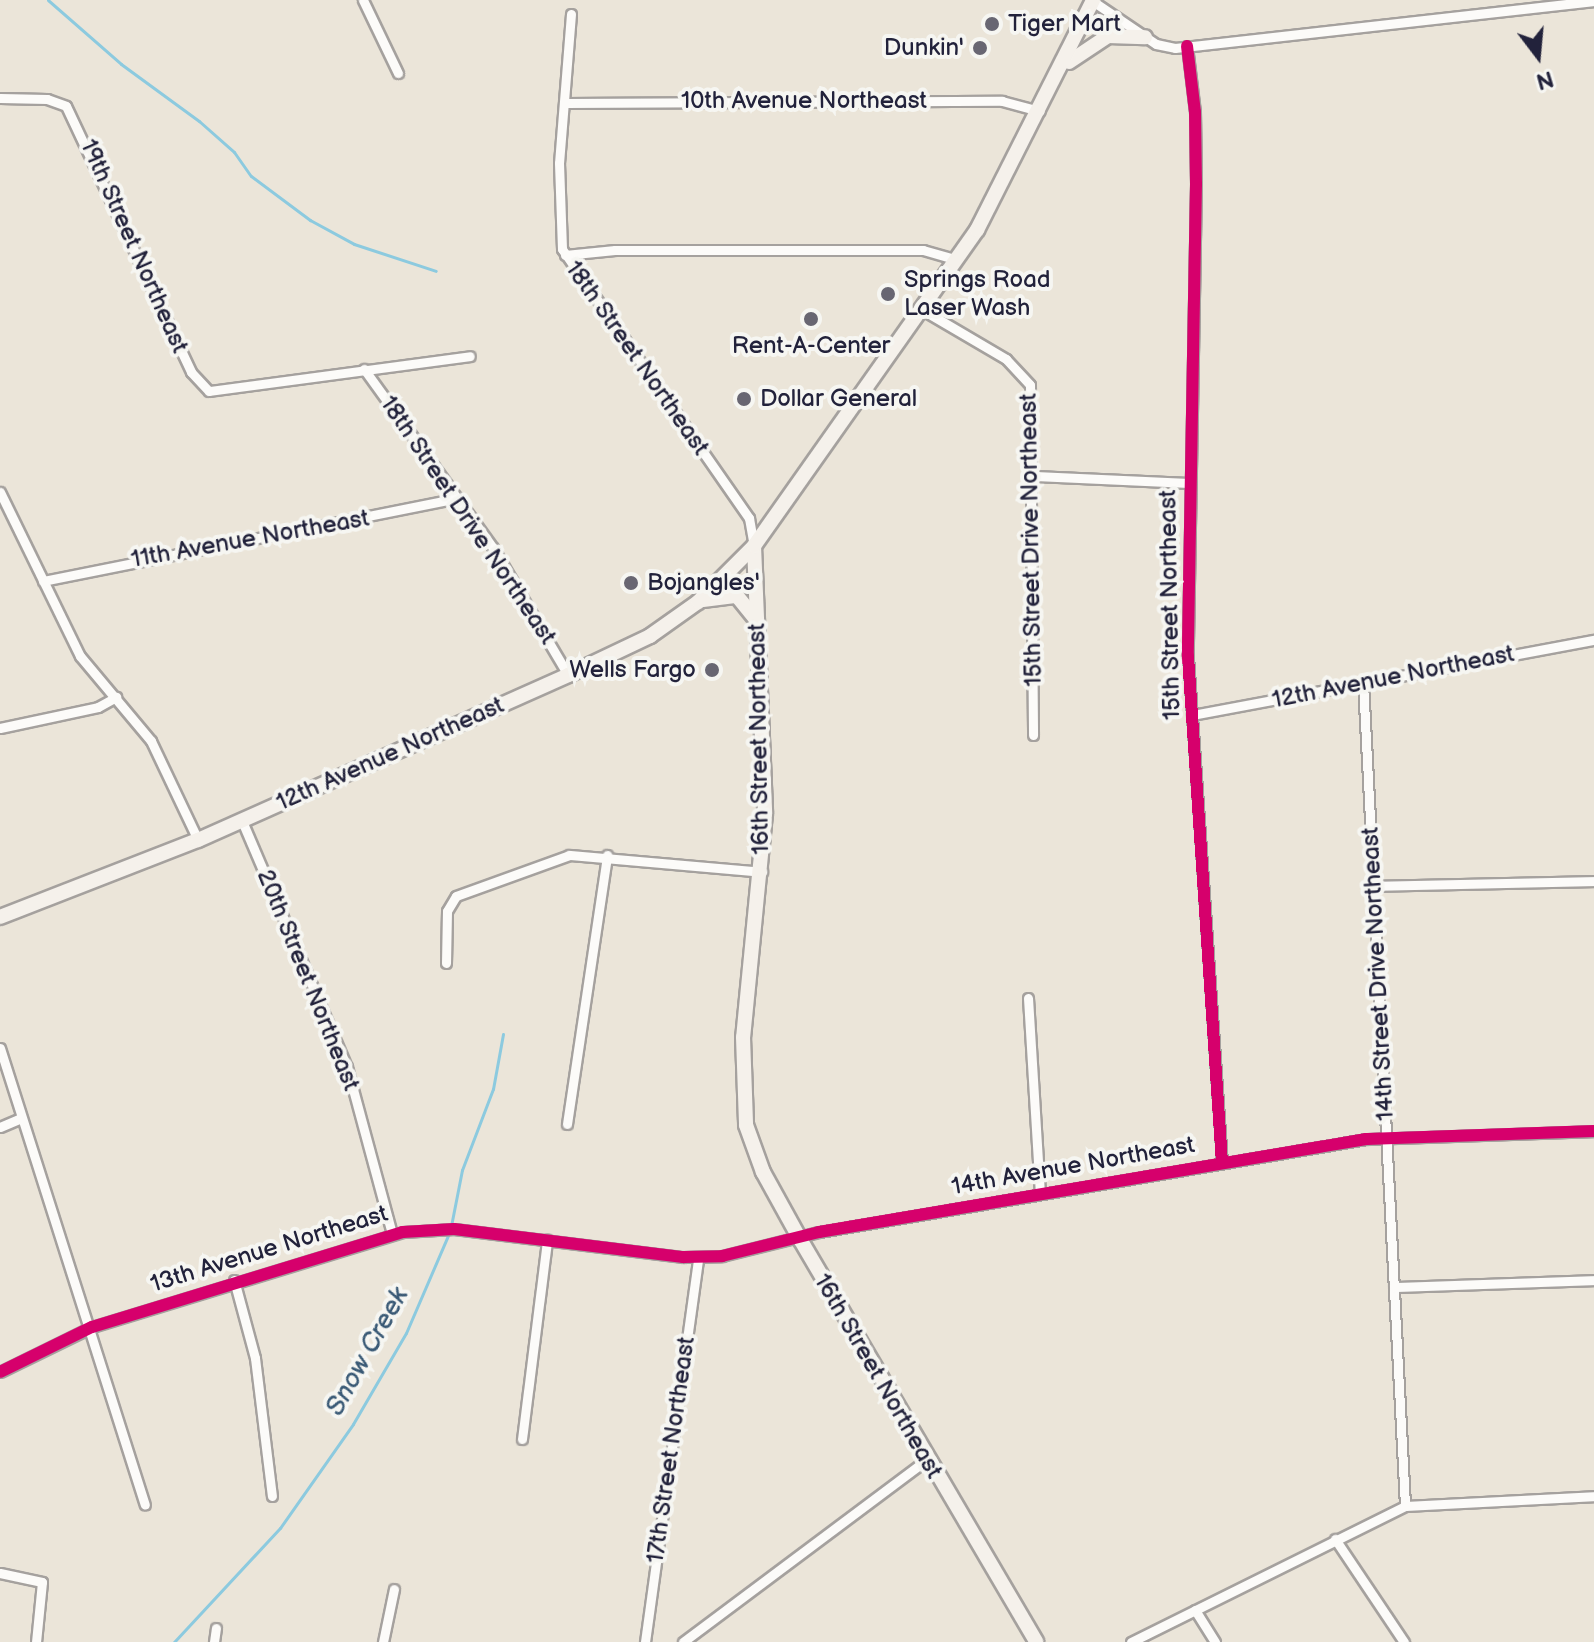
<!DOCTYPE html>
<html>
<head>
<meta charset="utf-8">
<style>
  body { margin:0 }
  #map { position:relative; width:1594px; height:1642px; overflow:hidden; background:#ebe5d9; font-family:"Balsamiq Sans",sans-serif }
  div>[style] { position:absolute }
  .stream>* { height:3px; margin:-1.5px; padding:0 1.5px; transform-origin:1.5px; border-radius:1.5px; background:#8ccadf }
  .roads { filter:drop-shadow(2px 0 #a5a19e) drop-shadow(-2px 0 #a5a19e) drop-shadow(0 2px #a5a19e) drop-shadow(0 -2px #a5a19e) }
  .minor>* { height:9px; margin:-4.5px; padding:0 4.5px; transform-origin:4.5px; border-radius:4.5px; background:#fcfbf9 }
  .secondary>* { height:14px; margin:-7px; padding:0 7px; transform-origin:7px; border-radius:7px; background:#f5f1eb }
  .cycleway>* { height:12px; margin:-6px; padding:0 6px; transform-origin:6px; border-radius:6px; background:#d6006c }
  .dots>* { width:22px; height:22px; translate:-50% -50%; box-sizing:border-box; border:4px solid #f6f6f2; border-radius:50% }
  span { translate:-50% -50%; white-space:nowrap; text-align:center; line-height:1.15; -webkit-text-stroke:8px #f6f6f2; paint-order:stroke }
  .poi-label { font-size:24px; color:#22223b }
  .left { translate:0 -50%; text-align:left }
  .right { translate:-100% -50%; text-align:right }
  .street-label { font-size:24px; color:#22223b }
  .water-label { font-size:26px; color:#395975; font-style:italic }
  .north { position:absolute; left:1498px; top:16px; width:80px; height:80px; -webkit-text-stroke:6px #f6f6f2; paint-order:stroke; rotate:164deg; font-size:22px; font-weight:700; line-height:32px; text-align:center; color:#22223b }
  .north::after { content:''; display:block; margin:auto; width:28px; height:36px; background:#22223b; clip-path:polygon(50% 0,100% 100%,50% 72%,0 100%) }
</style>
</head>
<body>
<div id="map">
  <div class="stream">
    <div style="left:48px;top:0;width:97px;rotate:41.2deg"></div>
    <div style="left:121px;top:64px;width:97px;rotate:36.2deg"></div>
    <div style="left:199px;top:121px;width:47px;rotate:41.5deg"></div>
    <div style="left:234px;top:152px;width:29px;rotate:55deg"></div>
    <div style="left:251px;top:176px;width:74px;rotate:36.7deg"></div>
    <div style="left:310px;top:220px;width:50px;rotate:28.6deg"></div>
    <div style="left:354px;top:244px;width:86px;rotate:18.2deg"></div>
    <div style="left:451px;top:1226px;width:57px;rotate:-78.9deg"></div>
    <div style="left:462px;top:1170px;width:87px;rotate:-69.1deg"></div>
    <div style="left:493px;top:1089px;width:56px;rotate:-79.7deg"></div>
    <div style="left:174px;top:1642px;width:156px;rotate:-47.1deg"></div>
    <div style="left:280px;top:1528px;width:127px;rotate:-54.9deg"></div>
    <div style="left:353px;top:1424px;width:105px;rotate:-59.8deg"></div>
    <div style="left:406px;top:1333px;width:109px;rotate:-66.7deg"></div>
  </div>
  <div class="roads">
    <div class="minor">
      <div style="left:363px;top:0;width:81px;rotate:64.4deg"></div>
      <div style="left:1091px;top:0;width:78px;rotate:34.1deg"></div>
      <div style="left:1156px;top:44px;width:19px;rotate:12deg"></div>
      <div style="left:1175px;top:48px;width:422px;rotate:-6.4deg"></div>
      <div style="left:571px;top:14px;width:149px;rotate:94.6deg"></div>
      <div style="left:559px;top:163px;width:86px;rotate:88deg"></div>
      <div style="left:562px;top:249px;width:328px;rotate:55.2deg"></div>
      <div style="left:749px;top:518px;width:28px;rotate:80deg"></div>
      <div style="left:1187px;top:46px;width:66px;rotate:83.1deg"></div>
      <div style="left:1195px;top:112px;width:72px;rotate:89.2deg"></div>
      <div style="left:1196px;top:184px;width:472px;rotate:91deg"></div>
      <div style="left:1188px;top:656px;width:507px;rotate:86.16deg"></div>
      <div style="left:0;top:98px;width:47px;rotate:1.2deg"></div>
      <div style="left:47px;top:99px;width:20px;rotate:20deg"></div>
      <div style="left:66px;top:106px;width:294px;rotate:64.8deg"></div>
      <div style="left:191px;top:372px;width:26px;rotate:47deg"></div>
      <div style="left:209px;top:391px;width:263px;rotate:-7.6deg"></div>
      <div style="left:566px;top:103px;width:436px;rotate:-0.3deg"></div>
      <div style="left:1002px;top:101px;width:39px;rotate:15deg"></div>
      <div style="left:565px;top:255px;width:50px;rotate:-5.7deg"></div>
      <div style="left:615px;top:250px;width:308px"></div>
      <div style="left:923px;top:250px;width:35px;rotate:16deg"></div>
      <div style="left:921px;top:309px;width:99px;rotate:30.5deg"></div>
      <div style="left:1006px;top:359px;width:35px;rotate:47deg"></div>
      <div style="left:1030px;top:385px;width:350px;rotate:89.5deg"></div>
      <div style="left:364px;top:369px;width:221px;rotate:54.2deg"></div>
      <div style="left:493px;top:548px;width:147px;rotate:59.4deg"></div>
      <div style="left:1034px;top:476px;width:156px;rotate:2.6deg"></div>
      <div style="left:0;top:492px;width:182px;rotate:64deg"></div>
      <div style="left:80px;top:656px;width:111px;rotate:50.1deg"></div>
      <div style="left:151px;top:741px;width:110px;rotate:64.6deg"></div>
      <div style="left:43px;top:581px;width:422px;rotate:-11.3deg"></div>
      <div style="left:1363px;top:682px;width:825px;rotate:87.08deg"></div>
      <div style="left:1192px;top:715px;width:409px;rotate:-10.6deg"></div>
      <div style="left:0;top:728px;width:100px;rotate:-12.1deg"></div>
      <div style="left:98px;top:707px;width:21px;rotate:-29deg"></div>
      <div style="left:242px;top:821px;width:267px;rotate:66.9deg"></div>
      <div style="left:347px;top:1067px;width:173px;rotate:74.9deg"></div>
      <div style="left:1373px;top:886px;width:221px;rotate:-1.3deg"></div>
      <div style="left:446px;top:963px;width:52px;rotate:-88.9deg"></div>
      <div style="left:447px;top:911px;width:17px;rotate:-59deg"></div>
      <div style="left:456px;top:896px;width:120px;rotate:-19.9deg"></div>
      <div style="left:569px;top:855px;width:194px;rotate:5deg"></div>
      <div style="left:1028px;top:998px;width:196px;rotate:86.5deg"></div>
      <div style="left:0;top:1048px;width:479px;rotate:72.4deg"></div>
      <div style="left:567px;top:1124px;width:272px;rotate:-81.5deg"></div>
      <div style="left:0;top:1127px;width:23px;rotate:-23deg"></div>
      <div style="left:234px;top:1280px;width:81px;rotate:74.9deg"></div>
      <div style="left:255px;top:1358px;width:139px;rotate:83deg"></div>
      <div style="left:1394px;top:1287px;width:200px;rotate:-2deg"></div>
      <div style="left:0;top:1372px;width:102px;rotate:-26.1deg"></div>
      <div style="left:92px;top:1327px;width:325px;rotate:-17deg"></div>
      <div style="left:403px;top:1232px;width:51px;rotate:-3.4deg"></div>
      <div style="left:454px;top:1229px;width:231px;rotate:7deg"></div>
      <div style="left:683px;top:1257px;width:39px;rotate:-1deg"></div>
      <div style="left:722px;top:1256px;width:100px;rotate:-13.9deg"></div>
      <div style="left:819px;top:1232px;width:555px;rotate:-9.65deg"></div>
      <div style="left:1366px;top:1139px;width:228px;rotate:-2deg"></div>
      <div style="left:522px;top:1439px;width:201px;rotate:-82.8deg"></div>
      <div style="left:1335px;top:1539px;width:124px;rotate:56.2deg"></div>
      <div style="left:0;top:1573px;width:43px;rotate:12.1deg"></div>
      <div style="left:42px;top:1582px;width:60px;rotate:95.7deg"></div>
      <div style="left:1195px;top:1610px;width:38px;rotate:58deg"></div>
      <div style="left:214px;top:1642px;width:14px;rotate:-82deg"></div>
      <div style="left:383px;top:1642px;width:54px;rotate:-78.3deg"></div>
      <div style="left:645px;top:1642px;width:388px;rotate:-82.1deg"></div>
      <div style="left:683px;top:1642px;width:304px;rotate:-36.8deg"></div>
      <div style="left:1131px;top:1642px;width:306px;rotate:-26.4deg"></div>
      <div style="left:1405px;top:1506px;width:189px;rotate:-3deg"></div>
    </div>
    <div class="secondary">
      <div style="left:1069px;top:62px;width:47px;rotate:-33.7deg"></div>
      <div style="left:1108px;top:36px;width:37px;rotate:2deg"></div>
      <div style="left:754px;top:546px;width:268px;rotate:87.6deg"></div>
      <div style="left:765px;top:814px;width:224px;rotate:95.6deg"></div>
      <div style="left:743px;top:1037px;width:88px;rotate:88deg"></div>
      <div style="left:746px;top:1125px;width:50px;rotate:70.1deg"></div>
      <div style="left:763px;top:1172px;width:77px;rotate:61.1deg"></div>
      <div style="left:800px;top:1239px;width:467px;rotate:59.6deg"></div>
      <div style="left:703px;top:600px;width:34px;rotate:-7deg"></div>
      <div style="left:737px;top:596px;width:28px;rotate:51deg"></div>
      <div style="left:0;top:917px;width:212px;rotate:-21.3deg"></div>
      <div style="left:198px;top:840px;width:405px;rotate:-24deg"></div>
      <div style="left:568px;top:675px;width:91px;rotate:-25.4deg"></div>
      <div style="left:650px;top:636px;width:59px;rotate:-35.3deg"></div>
      <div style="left:698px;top:602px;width:79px;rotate:-45deg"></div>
      <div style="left:754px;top:546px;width:387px;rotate:-54.8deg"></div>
      <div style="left:977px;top:230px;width:258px;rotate:-63.2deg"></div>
    </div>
  </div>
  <div class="cycleway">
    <div style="left:1187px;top:46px;width:66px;rotate:83.1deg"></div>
    <div style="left:1195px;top:112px;width:72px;rotate:89.2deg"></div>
    <div style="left:1196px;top:184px;width:472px;rotate:91deg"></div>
    <div style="left:1188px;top:656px;width:507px;rotate:86.16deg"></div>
    <div style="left:0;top:1372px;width:102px;rotate:-26.1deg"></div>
    <div style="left:92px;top:1327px;width:325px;rotate:-17deg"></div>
    <div style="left:403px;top:1232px;width:51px;rotate:-3.4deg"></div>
    <div style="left:454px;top:1229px;width:231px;rotate:7deg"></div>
    <div style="left:683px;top:1257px;width:39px;rotate:-1deg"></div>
    <div style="left:722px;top:1256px;width:100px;rotate:-13.9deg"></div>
    <div style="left:819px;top:1232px;width:555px;rotate:-9.65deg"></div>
    <div style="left:1366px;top:1139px;width:228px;rotate:-2deg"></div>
  </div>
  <div class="dots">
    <div style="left:992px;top:24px;background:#686672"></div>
    <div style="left:980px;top:48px;background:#686672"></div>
    <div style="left:888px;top:294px;background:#686672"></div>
    <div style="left:811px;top:319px;background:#686672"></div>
    <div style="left:744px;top:399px;background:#686672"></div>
    <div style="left:631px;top:583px;background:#686672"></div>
    <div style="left:712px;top:670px;background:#686672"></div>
  </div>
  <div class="poi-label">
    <span class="left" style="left:1008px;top:24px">Tiger Mart</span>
    <span class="right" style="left:964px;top:48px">Dunkin'</span>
    <span class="left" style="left:904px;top:294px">Springs Road<br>Laser Wash</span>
    <span style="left:811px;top:346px">Rent-A-Center</span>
    <span class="left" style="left:760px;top:399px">Dollar General</span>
    <span class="left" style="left:647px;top:583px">Bojangles'</span>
    <span class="right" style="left:696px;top:670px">Wells Fargo</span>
  </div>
  <div class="street-label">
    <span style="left:804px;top:101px">10th Avenue Northeast</span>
    <span style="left:134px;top:246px;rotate:66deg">19th Street Northeast</span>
    <span style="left:637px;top:358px;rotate:55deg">18th Street Northeast</span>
    <span style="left:468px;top:520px;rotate:56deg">18th Street Drive Northeast</span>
    <span style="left:250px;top:539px;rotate:-10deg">11th Avenue Northeast</span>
    <span style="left:1031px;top:540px;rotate:-91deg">15th Street Drive Northeast</span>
    <span style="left:1170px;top:605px;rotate:-91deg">15th Street Northeast</span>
    <span style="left:1393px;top:677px;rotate:-11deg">12th Avenue Northeast</span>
    <span style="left:759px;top:739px;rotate:-91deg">16th Street Northeast</span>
    <span style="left:390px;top:754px;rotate:-24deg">12th Avenue Northeast</span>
    <span style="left:1378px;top:974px;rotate:-93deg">14th Street Drive Northeast</span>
    <span style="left:308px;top:980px;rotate:68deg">20th Street Northeast</span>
    <span style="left:1073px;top:1166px;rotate:-10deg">14th Avenue Northeast</span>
    <span style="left:269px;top:1249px;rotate:-17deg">13th Avenue Northeast</span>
    <span style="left:878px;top:1376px;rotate:60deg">16th Street Northeast</span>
    <span style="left:671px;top:1450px;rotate:-82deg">17th Street Northeast</span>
  </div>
  <div class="water-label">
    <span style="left:368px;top:1352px;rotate:-61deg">Snow Creek</span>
  </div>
  <div class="north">N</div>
</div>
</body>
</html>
